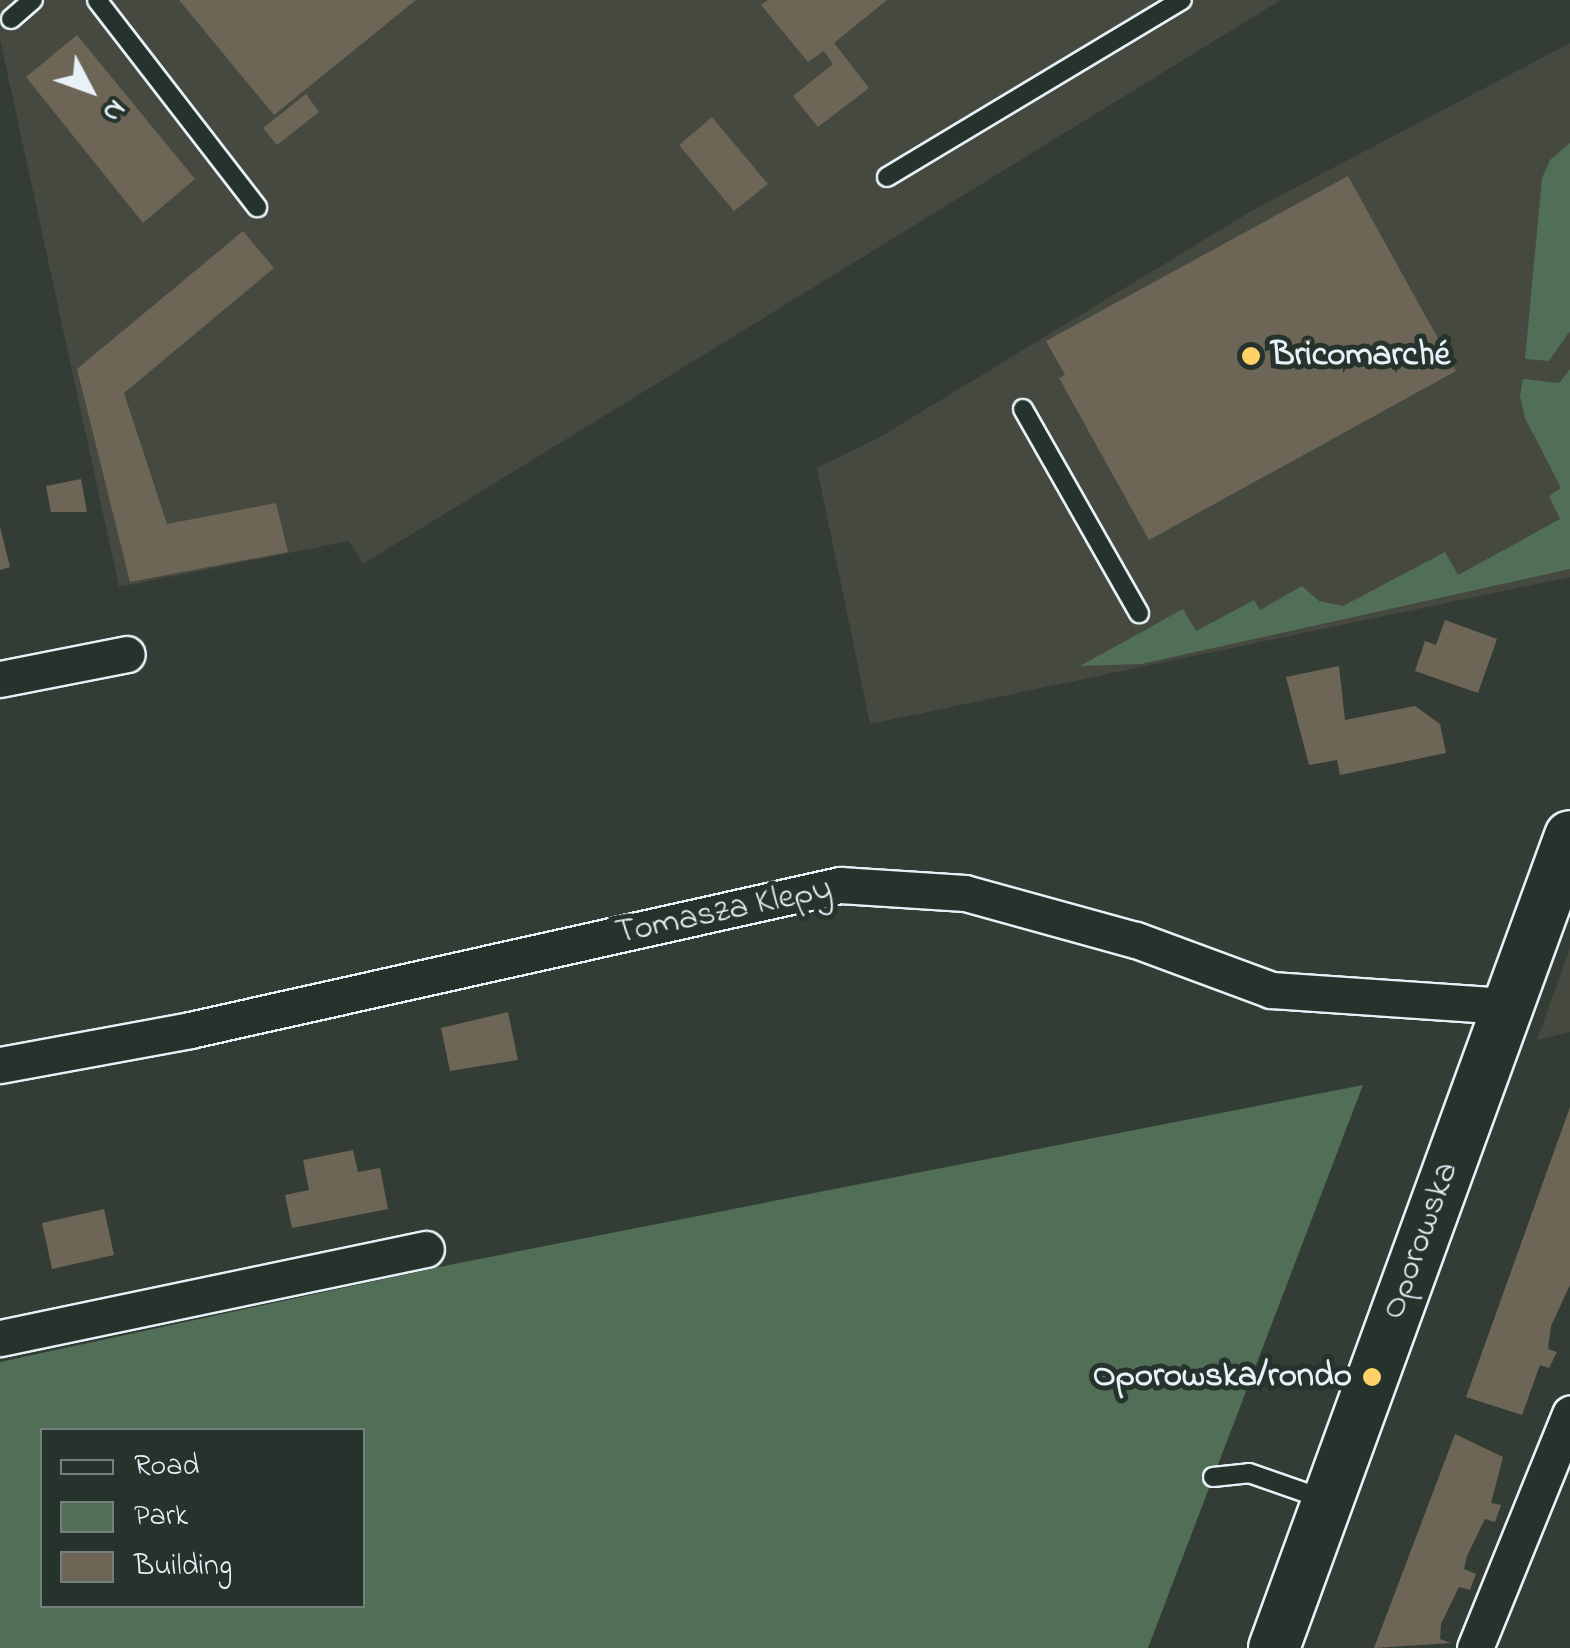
<!DOCTYPE html>
<html>
<head>
<meta charset="utf-8">
<style>
  body { margin:0 }
  #map { position:relative; width:1570px; height:1648px; overflow:hidden; background:#343d35; font-family:"Indie Flower",sans-serif }
  div>[style] { position:absolute }
  .built>* { inset:0; background:#45493f }
  .green>* { inset:0; background:#516e56 }
  .building>* { inset:0; background:#6d6556 }
  .roads { filter:drop-shadow(2px 0 #e8f1f8) drop-shadow(-2px 0 #e8f1f8) drop-shadow(0 2px #e8f1f8) drop-shadow(0 -2px #e8f1f8) }
  .lane>* { height:18px; margin:-9px; padding:0 9px; transform-origin:9px; border-radius:9px; background:#26332d }
  .street>* { height:35px; margin:-17.5px; padding:0 17.5px; transform-origin:17.5px; border-radius:17.5px; background:#26332d }
  .secondary>* { height:50px; margin:-25px; padding:0 25px; transform-origin:25px; border-radius:25px; background:#26332d }
  .dots>* { width:28px; height:28px; translate:-50% -50%; box-sizing:border-box; border:5px solid #26332d; border-radius:50% }
  span { translate:-50% -50%; white-space:nowrap; text-align:center; line-height:1.15; -webkit-text-stroke:10px #26332d; paint-order:stroke }
  .poi-label { font-size:35px; color:#e8f1f8; font-weight:700 }
  .left { translate:0 -50%; text-align:left }
  .right { translate:-100% -50%; text-align:right }
  .street-label { font-size:35px; color:#e8f1f8 }
  .legend { position:absolute; left:40px; top:1428px; width:325px; height:180px; box-sizing:border-box; background:#26332d; border:2px solid #747f7e; margin:0; padding:12px 18px; list-style:none; font-size:30px; color:#e8f1f8 }
  .legend li { display:flex; align-items:center; gap:20px; height:50px }
  .legend b { width:50px; border:2px solid #747f7e }
  .north { position:absolute; left:40px; top:40px; width:100px; height:100px; -webkit-text-stroke:8px #26332d; paint-order:stroke; rotate:131deg; font-size:28px; font-weight:700; line-height:40px; text-align:center; color:#e8f1f8 }
  .north::after { content:''; display:block; margin:auto; width:35px; height:45px; background:#e8f1f8; clip-path:polygon(50% 0,100% 100%,50% 72%,0 100%) }
</style>
</head>
<body>
<div id="map">
  <div class="built">
    <div style="clip-path:polygon(0 0,1281px 0,363px 564px,349px 541px,119px 587px,0 39px)"></div>
    <div style="clip-path:polygon(1570px 43px,1570px 577px,870px 724px,817px 468px,880px 437px,1253px 210px)"></div>
    <div style="clip-path:polygon(1570px 948px,1570px 1032px,1537px 1040px)"></div>
  </div>
  <div class="green">
    <div style="clip-path:polygon(1570px 143px,1570px 331px,1549px 361px,1525px 359px,1542px 178px,1550px 160px)"></div>
    <div style="clip-path:polygon(1570px 369px,1570px 569px,1141px 664px,1080px 666px,1183px 609px,1196px 631px,1254px 600px,1260px 610px,1302px 586px,1319px 601px,1343px 606px,1445px 552px,1458px 575px,1560px 519px,1549px 496px,1561px 488px,1525px 418px,1520px 396px,1523px 379px,1559px 383px)"></div>
    <div style="clip-path:polygon(evenodd,1363px 1085px,1148px 1648px,0 1648px,0 1362px,454px 1264px,1363px 1085px,42px 1430px,362px 1430px,362px 1606px,42px 1606px,42px 1430px)"></div>
  </div>
  <div class="building">
    <div style="clip-path:polygon(179px 0,416px 0,274px 115px)"></div>
    <div style="clip-path:polygon(768px 0,887px 0,834px 43px,869px 88px,818px 127px,793px 96px,833px 64px,824px 51px,808px 62px,761px 5px)"></div>
    <div style="clip-path:polygon(77px 35px,195px 179px,143px 223px,26px 77px)"></div>
    <div style="clip-path:polygon(306px 94px,319px 112px,277px 145px,263px 128px)"></div>
    <div style="clip-path:polygon(712px 117px,768px 184px,734px 211px,679px 145px)"></div>
    <div style="clip-path:polygon(1348px 176px,1456px 371px,1149px 540px,1059px 378px,1065px 375px,1046px 341px)"></div>
    <div style="clip-path:polygon(243px 231px,274px 268px,124px 393px,167px 524px,276px 503px,288px 552px,130px 582px,77px 369px)"></div>
    <div style="clip-path:polygon(81px 479px,87px 512px,51px 512px,46px 486px)"></div>
    <div style="clip-path:polygon(0 527px,10px 567px,0 570px)"></div>
    <div style="clip-path:polygon(1445px 620px,1497px 639px,1478px 693px,1415px 671px,1425px 641px,1436px 645px)"></div>
    <div style="clip-path:polygon(1339px 666px,1345px 720px,1415px 706px,1440px 724px,1446px 753px,1340px 775px,1337px 760px,1309px 765px,1286px 677px)"></div>
    <div style="clip-path:polygon(508px 1012px,518px 1060px,450px 1071px,441px 1028px)"></div>
    <div style="clip-path:polygon(1570px 1107px,1570px 1285px,1551px 1326px,1548px 1349px,1557px 1352px,1549px 1368px,1540px 1365px,1522px 1415px,1466px 1397px)"></div>
    <div style="clip-path:polygon(353px 1150px,358px 1172px,380px 1168px,388px 1209px,292px 1228px,285px 1195px,309px 1190px,303px 1160px)"></div>
    <div style="clip-path:polygon(104px 1209px,114px 1255px,52px 1269px,42px 1223px)"></div>
    <div style="clip-path:polygon(1455px 1434px,1503px 1457px,1491px 1503px,1501px 1505px,1495px 1522px,1485px 1519px,1467px 1556px,1464px 1569px,1476px 1574px,1470px 1590px,1459px 1587px,1441px 1624px,1440px 1639px,1451px 1643px,1374px 1648px)"></div>
  </div>
  <div class="roads">
    <div class="lane">
      <div style="left:97px;top:0;width:262px;rotate:52.3deg"></div>
      <div style="left:11px;top:19px;width:29px;rotate:-41deg"></div>
      <div style="left:887px;top:177px;width:344px;rotate:-31deg"></div>
      <div style="left:1023px;top:409px;width:235px;rotate:60.4deg"></div>
      <div style="left:1213px;top:1477px;width:36px;rotate:-6deg"></div>
      <div style="left:1249px;top:1473px;width:82px;rotate:19.3deg"></div>
    </div>
    <div class="street">
      <div style="left:0;top:679px;width:129px;rotate:-11.1deg"></div>
      <div style="left:0;top:1065px;width:193px;rotate:-10.4deg"></div>
      <div style="left:190px;top:1030px;width:666px;rotate:-12.58deg"></div>
      <div style="left:840px;top:885px;width:125px;rotate:3.7deg"></div>
      <div style="left:965px;top:893px;width:177px;rotate:15.4deg"></div>
      <div style="left:1136px;top:940px;width:144px;rotate:20.3deg"></div>
      <div style="left:1271px;top:990px;width:236px;rotate:3.9deg"></div>
      <div style="left:0;top:1338px;width:435px;rotate:-11.8deg"></div>
      <div style="left:1475px;top:1648px;width:253px;rotate:-67.9deg"></div>
    </div>
    <div class="secondary">
      <div style="left:1274px;top:1648px;width:864px;rotate:-69.97deg"></div>
    </div>
  </div>
  <div class="dots">
    <div style="left:1251px;top:356px;background:#ffd166"></div>
    <div style="left:1372px;top:1377px;background:#ffd166"></div>
  </div>
  <div class="poi-label">
    <span class="left" style="left:1271px;top:356px">Bricomarché</span>
    <span class="right" style="left:1352px;top:1377px">Oporowska/rondo</span>
  </div>
  <div class="street-label">
    <span style="left:724px;top:912px;rotate:-12deg">Tomasza Klepy</span>
    <span style="left:1421px;top:1241px;rotate:-70deg">Oporowska</span>
  </div>
  <ul class="legend">
  <li><b style="height:12px;background:#26332d"></b>Road</li>
  <li><b style="height:28px;background:#516e56"></b>Park</li>
  <li><b style="height:28px;background:#6d6556"></b>Building</li>
  </ul>
  <div class="north">N</div>
</div>
</body>
</html>
